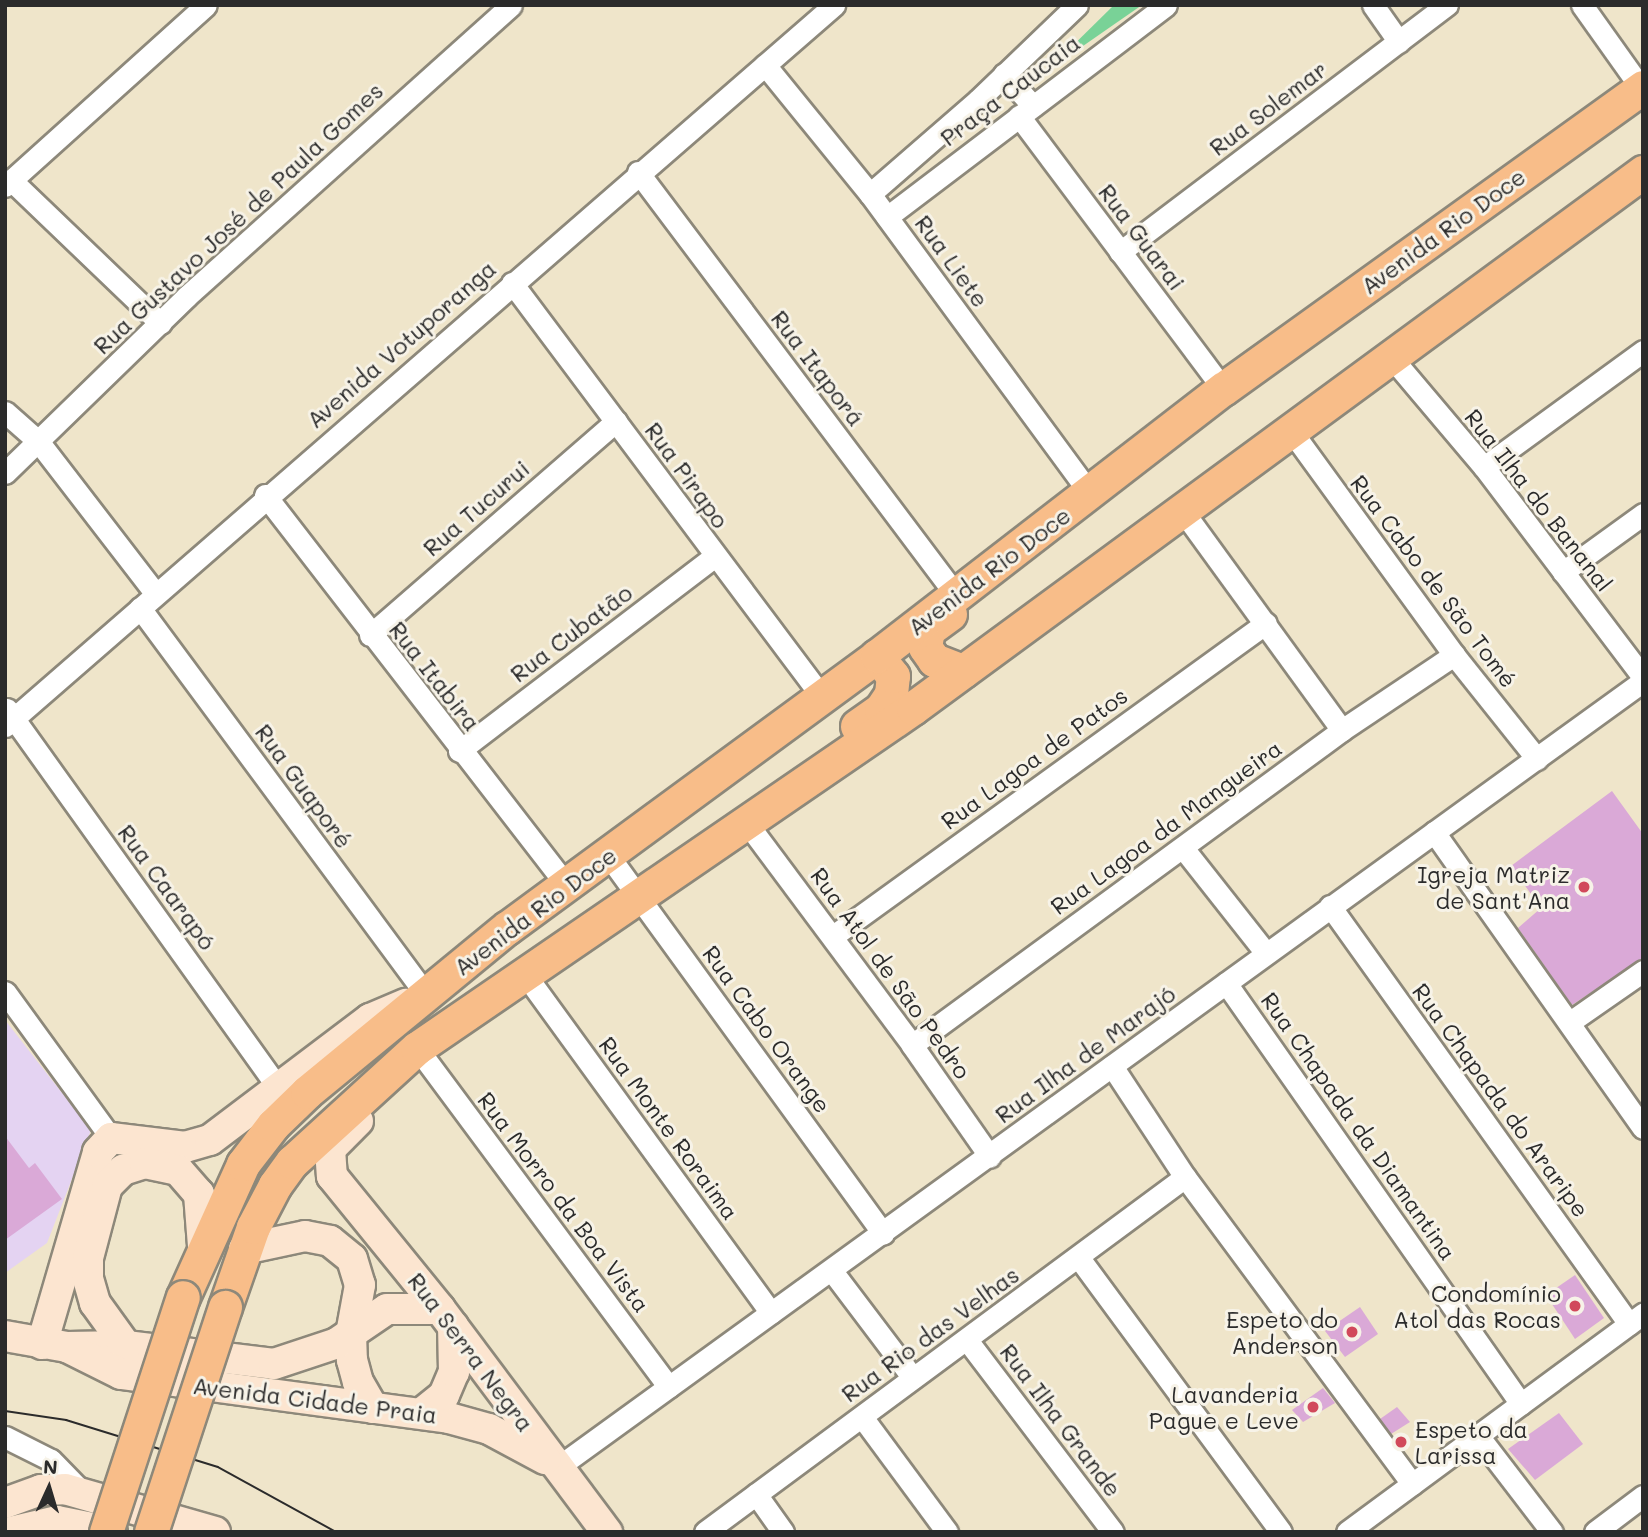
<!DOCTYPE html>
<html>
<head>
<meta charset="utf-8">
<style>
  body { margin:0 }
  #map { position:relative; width:1648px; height:1537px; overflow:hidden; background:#efe5ca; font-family:Mali,sans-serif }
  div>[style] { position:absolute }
  .built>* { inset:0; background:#e4d3f2 }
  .green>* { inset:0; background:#79d297 }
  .building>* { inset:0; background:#daa9d7 }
  .roads { filter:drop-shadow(2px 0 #8d887a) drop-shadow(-2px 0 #8d887a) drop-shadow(0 2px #8d887a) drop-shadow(0 -2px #8d887a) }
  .street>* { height:21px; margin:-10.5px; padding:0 10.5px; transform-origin:10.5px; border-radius:10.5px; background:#fff }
  .secondary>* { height:30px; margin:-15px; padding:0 15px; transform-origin:15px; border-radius:15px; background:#fce5d0 }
  .primary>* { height:33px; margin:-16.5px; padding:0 16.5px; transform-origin:16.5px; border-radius:16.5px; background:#f8bd89 }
  .tram>* { height:2px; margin:-1px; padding:0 1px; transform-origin:1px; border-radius:1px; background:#2b2b2b }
  .bridges { filter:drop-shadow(2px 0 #8d887a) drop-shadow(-2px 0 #8d887a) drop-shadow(0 2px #8d887a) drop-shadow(0 -2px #8d887a) }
  .primary-bridge>* { height:33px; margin:-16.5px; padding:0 16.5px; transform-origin:16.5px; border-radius:16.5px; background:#f8bd89 }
  .dots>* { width:19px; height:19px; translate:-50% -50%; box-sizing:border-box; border:4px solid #f7f3e8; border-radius:50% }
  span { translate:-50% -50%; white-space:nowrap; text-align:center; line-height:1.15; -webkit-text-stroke:6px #f7f3e8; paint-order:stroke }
  .street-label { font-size:23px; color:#2b2b2b }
  .poi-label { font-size:23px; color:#2b2b2b }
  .right { translate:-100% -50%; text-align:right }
  .left { translate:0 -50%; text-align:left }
  .frame { position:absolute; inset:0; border:7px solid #2b2b2b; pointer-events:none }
  .north { position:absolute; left:14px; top:1453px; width:70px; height:70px; -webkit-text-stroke:5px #f7f3e8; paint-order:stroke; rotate:4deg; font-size:19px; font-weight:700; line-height:28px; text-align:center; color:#2b2b2b }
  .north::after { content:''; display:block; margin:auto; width:24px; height:32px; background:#2b2b2b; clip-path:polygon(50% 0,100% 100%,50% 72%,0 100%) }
</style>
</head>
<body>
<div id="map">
  <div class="built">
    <div style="clip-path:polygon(5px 1020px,91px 1130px,47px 1243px,5px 1273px)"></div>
  </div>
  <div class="green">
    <div style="clip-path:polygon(1114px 5px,1142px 5px,1047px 71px)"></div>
  </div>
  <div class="building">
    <div style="clip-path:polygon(1612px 791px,1643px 834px,1643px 958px,1572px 1005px,1518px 928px,1541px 908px,1511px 866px)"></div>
    <div style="clip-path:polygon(5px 1136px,29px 1168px,35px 1163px,62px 1199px,5px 1240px)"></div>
    <div style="clip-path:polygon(1575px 1275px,1604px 1318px,1575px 1339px,1546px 1295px)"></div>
    <div style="clip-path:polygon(1360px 1307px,1378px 1334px,1345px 1357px,1325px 1331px)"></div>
    <div style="clip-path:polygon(1323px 1388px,1335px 1403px,1303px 1422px,1292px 1410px)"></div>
    <div style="clip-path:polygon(1397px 1407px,1410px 1422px,1391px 1434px,1380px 1419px)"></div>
    <div style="clip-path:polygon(1559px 1413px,1583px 1444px,1535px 1480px,1508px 1449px)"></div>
  </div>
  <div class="roads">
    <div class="street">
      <div style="left:1373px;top:5px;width:45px;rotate:54.9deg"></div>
      <div style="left:1582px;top:5px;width:102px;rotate:54.6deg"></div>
      <div style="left:765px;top:65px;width:166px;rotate:50.9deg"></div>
      <div style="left:870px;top:194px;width:372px;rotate:53.7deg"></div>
      <div style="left:1004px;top:74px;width:43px;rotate:47.8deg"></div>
      <div style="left:1019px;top:116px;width:341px;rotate:53.2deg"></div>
      <div style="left:638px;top:172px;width:529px;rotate:53.07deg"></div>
      <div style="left:11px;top:180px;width:207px;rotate:43.8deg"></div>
      <div style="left:5px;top:186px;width:270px;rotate:-42deg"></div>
      <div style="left:870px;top:194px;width:143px;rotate:-41deg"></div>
      <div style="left:978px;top:100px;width:137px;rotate:-43.8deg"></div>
      <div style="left:887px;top:217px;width:350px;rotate:-37.2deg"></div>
      <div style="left:1120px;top:252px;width:410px;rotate:-37.1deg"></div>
      <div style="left:512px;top:283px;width:517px;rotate:53.17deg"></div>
      <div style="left:1391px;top:357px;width:144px;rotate:49.8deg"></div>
      <div style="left:1484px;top:467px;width:263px;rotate:52.9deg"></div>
      <div style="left:5px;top:412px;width:44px;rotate:41.3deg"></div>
      <div style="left:38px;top:441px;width:192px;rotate:52.4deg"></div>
      <div style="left:1292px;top:432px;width:276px;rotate:54deg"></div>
      <div style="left:1454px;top:655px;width:133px;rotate:51.4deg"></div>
      <div style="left:1484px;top:467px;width:197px;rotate:-36.1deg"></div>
      <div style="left:5px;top:473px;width:254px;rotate:-44.2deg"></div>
      <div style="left:187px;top:296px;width:435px;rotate:-41.9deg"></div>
      <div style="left:265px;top:495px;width:493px;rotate:52.3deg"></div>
      <div style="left:1182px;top:510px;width:272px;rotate:54deg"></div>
      <div style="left:1563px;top:572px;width:99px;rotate:-35.9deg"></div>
      <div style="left:140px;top:608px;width:481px;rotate:53.5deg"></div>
      <div style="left:370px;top:635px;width:326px;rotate:-41deg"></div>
      <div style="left:7px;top:709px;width:464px;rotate:54.4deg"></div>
      <div style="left:5px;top:726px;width:1099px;rotate:-41.01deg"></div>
      <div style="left:459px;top:751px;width:322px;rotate:-37.3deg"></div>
      <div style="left:746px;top:822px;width:278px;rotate:53.3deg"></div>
      <div style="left:912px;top:1045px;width:136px;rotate:55.1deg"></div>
      <div style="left:1434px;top:832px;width:362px;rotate:54.8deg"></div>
      <div style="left:1183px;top:848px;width:134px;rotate:51.7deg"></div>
      <div style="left:608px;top:855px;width:468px;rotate:54deg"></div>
      <div style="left:1330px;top:906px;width:514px;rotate:54.42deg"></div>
      <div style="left:833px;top:936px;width:534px;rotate:-35.86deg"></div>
      <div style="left:524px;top:973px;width:420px;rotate:54deg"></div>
      <div style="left:1226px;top:983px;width:514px;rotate:54.98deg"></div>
      <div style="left:5px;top:992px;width:180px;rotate:54deg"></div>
      <div style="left:1570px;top:1022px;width:89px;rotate:-34.9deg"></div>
      <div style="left:912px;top:1045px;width:533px;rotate:-36.22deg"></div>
      <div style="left:1342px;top:730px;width:135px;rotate:-33.8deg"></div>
      <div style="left:417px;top:1048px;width:422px;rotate:53.4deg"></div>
      <div style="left:1112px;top:1066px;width:133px;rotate:56.7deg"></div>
      <div style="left:1185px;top:1177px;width:382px;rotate:53.5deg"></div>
      <div style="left:1079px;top:1258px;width:340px;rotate:53.6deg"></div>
      <div style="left:832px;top:1271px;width:134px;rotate:52.9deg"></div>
      <div style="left:967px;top:1340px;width:241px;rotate:52.8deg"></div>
      <div style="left:862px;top:1417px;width:143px;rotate:53.5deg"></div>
      <div style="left:5px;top:1437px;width:51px;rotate:26.6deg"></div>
      <div style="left:51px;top:1460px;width:43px;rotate:45.9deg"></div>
      <div style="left:1479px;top:1437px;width:120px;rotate:52.5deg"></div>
      <div style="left:558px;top:1467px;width:1340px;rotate:-35.92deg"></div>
      <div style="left:756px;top:1494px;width:47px;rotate:54.6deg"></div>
      <div style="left:705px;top:1532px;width:597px;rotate:-36.49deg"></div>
      <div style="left:1347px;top:1532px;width:368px;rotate:-36.4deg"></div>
      <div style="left:1595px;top:1532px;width:60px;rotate:-36.9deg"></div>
    </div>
    <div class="secondary">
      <div style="left:358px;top:1121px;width:40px;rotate:135deg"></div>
      <div style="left:330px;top:1149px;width:27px;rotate:86deg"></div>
      <div style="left:332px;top:1176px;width:171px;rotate:50.9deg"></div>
      <div style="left:440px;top:1309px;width:279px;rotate:53.2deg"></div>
      <div style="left:244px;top:1249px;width:62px;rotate:-12deg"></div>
      <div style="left:305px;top:1236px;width:25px;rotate:11deg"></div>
      <div style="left:330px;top:1241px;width:28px;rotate:39deg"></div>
      <div style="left:352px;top:1259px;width:27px;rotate:73deg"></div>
      <div style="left:360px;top:1285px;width:50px;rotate:100.4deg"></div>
      <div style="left:351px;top:1334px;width:26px;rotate:88deg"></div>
      <div style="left:352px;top:1360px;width:23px;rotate:75deg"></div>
      <div style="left:358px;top:1382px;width:30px;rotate:60deg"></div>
      <div style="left:5px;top:1336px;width:63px;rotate:10.1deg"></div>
      <div style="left:67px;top:1347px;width:59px;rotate:-1deg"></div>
      <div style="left:126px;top:1346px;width:149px;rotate:6.9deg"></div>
      <div style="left:274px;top:1364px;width:66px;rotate:-18.4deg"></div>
      <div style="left:337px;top:1343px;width:60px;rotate:-34.2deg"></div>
      <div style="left:387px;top:1309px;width:53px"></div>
      <div style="left:42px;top:1344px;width:200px;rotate:-73.7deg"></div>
      <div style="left:98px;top:1152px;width:19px;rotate:-47deg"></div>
      <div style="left:111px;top:1138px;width:75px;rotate:6.9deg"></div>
      <div style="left:185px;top:1147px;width:26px;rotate:-16deg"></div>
      <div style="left:210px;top:1140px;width:201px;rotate:-37.1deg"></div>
      <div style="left:370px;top:1019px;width:39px;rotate:-23deg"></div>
      <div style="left:126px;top:1346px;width:53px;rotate:-125.8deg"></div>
      <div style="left:95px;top:1303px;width:26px;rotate:-106deg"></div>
      <div style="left:88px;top:1278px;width:20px;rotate:-90deg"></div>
      <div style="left:88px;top:1258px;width:74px;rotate:-75.2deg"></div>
      <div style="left:107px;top:1186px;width:23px;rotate:-45deg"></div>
      <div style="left:123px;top:1170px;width:23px;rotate:-18deg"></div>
      <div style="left:145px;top:1163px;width:34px;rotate:12deg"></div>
      <div style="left:178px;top:1170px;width:32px;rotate:49deg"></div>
      <div style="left:199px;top:1194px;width:52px;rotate:85.6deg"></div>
      <div style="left:67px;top:1347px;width:60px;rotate:26.6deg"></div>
      <div style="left:121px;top:1374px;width:331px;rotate:7.6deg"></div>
      <div style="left:449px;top:1418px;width:41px;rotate:15.4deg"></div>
      <div style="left:489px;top:1429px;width:64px;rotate:28.2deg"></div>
      <div style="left:422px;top:1413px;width:28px;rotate:-39deg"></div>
      <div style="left:444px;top:1395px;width:25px;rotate:-67deg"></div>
      <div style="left:454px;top:1372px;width:46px;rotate:-91.2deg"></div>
      <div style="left:5px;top:1503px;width:38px;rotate:-20deg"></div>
      <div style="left:41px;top:1490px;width:24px;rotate:-2deg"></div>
      <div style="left:65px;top:1489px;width:156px;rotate:16deg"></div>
      <div style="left:10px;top:1532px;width:48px;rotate:-13.2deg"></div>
      <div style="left:57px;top:1521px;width:56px;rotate:11.3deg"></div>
    </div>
    <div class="primary">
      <div style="left:950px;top:614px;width:27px;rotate:144deg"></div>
      <div style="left:928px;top:630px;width:17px;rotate:100deg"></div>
      <div style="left:925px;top:647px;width:16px;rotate:55deg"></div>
      <div style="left:934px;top:660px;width:31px;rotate:21deg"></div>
      <div style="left:857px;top:726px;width:29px;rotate:-35deg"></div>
      <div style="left:881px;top:709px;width:18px;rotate:-56deg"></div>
      <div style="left:891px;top:694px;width:18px;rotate:-84deg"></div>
      <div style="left:893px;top:676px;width:26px;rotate:-129deg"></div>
      <div style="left:183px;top:1297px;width:146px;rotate:-65.7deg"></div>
      <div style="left:243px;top:1164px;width:49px;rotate:-52.4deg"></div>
      <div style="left:273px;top:1125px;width:47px;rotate:-44.1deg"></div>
      <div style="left:307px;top:1092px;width:259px;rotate:-39.4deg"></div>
      <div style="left:507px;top:928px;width:459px;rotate:-36.3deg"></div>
      <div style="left:877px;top:656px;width:437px;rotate:-37.7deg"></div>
      <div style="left:1223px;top:389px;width:517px;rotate:-35.72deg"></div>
      <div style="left:225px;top:1307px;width:85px;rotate:-70.7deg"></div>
      <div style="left:253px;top:1227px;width:47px;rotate:-62.4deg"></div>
      <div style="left:275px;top:1185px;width:29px;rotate:-54deg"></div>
      <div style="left:292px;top:1162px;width:169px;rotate:-42.4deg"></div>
      <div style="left:417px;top:1048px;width:601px;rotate:-34.43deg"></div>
      <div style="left:913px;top:708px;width:906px;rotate:-36.29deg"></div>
    </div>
  </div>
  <div class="tram">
    <div style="left:5px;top:1411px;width:62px;rotate:8.4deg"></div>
    <div style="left:66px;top:1420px;width:159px;rotate:17.2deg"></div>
    <div style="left:218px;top:1467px;width:135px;rotate:28.8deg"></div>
  </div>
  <div class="bridges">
    <div class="primary-bridge">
      <div style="left:106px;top:1532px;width:247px;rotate:-71.9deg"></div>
      <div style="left:151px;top:1532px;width:237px;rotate:-71.8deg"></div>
    </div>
  </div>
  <div class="dots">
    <div style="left:1584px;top:887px;background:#d1495b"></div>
    <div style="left:1575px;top:1306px;background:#d1495b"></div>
    <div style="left:1352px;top:1332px;background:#d1495b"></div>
    <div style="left:1313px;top:1407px;background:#d1495b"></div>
    <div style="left:1401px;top:1442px;background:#d1495b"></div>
  </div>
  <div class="street-label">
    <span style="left:1010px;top:90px;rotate:-37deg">Praça Caucaia</span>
    <span style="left:1268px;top:108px;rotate:-37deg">Rua Solemar</span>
    <span style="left:238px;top:218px;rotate:-43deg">Rua Gustavo José de Paula Gomes</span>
    <span style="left:1443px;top:231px;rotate:-36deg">Avenida Rio Doce</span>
    <span style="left:1142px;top:237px;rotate:53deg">Rua Guarai</span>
    <span style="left:952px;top:261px;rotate:54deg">Rua Liete</span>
    <span style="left:401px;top:344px;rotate:-41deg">Avenida Votuporanga</span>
    <span style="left:818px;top:368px;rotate:53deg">Rua Itaporá</span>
    <span style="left:687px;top:475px;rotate:54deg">Rua Pirapo</span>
    <span style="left:1539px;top:500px;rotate:52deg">Rua Ilha do Bananal</span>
    <span style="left:476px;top:508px;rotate:-41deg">Rua Tucurui</span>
    <span style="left:989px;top:571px;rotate:-37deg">Avenida Rio Doce</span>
    <span style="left:1434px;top:581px;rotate:53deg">Rua Cabo de São Tomé</span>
    <span style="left:571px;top:633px;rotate:-37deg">Rua Cubatão</span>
    <span style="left:435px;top:676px;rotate:52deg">Rua Itabira</span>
    <span style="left:1034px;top:758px;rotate:-36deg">Rua Lagoa de Patos</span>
    <span style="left:304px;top:786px;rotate:54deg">Rua Guaporé</span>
    <span style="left:1166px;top:827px;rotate:-36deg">Rua Lagoa da Mangueira</span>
    <span style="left:167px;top:887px;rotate:54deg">Rua Caarapó</span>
    <span style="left:535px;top:911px;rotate:-37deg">Avenida Rio Doce</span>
    <span style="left:891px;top:973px;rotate:54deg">Rua Atol de São Pedro</span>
    <span style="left:767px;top:1029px;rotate:54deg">Rua Cabo Orange</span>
    <span style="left:1085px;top:1054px;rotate:-36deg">Rua Ilha de Marajó</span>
    <span style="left:1501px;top:1100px;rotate:54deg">Rua Chapada do Araripe</span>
    <span style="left:1359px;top:1126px;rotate:55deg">Rua Chapada da Diamantina</span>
    <span style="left:669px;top:1128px;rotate:54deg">Rua Monte Roraima</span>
    <span style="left:564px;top:1202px;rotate:53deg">Rua Morro da Boa Vista</span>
    <span style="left:930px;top:1334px;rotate:-36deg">Rua Rio das Velhas</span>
    <span style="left:471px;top:1352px;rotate:53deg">Rua Serra Negra</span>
    <span style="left:315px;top:1400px;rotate:7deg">Avenida Cidade Praia</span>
    <span style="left:1061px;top:1420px;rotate:53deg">Rua Ilha Grande</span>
  </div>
  <div class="poi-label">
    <span class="right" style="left:1570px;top:887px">Igreja Matriz<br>de Sant'Ana</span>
    <span class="right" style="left:1561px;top:1306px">Condomínio<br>Atol das Rocas</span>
    <span class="right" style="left:1338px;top:1332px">Espeto do<br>Anderson</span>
    <span class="right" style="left:1299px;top:1407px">Lavanderia<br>Pague e Leve</span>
    <span class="left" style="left:1415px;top:1442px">Espeto da<br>Larissa</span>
  </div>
  <div class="frame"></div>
  <div class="north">N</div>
</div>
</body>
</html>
